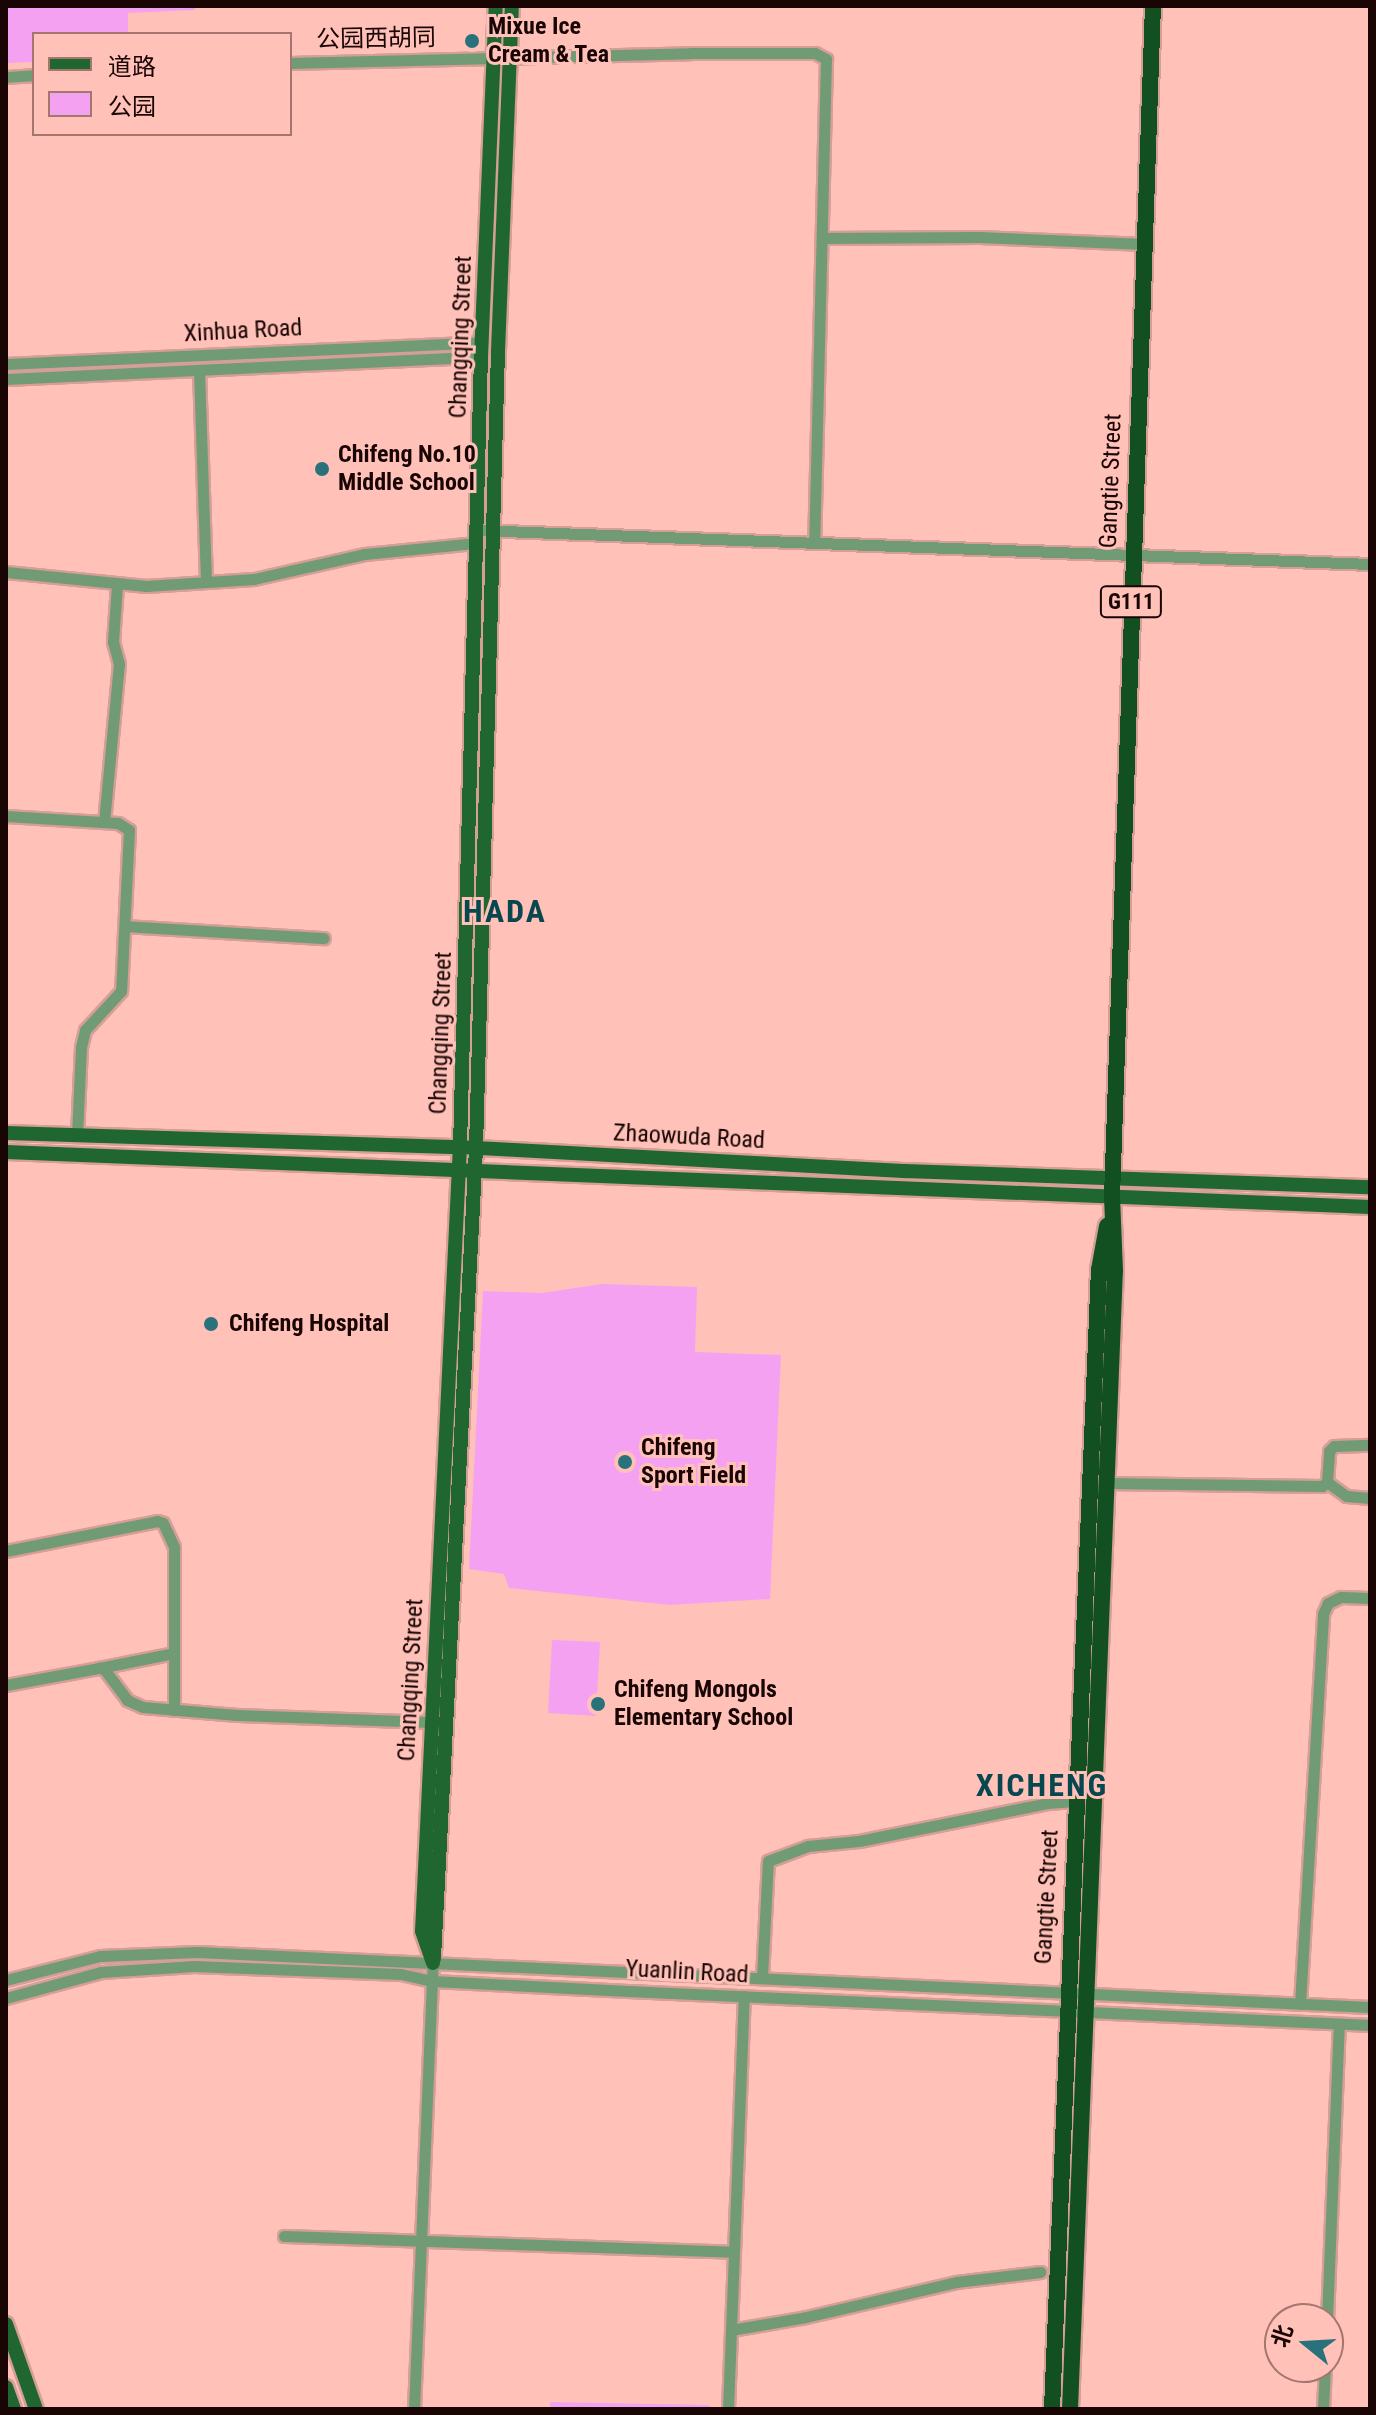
<!DOCTYPE html>
<html>
<head>
<meta charset="utf-8">
<style>
  body { margin:0 }
  #map { position:relative; width:1376px; height:2415px; overflow:hidden; background:#ffc1b8; font-family:"Roboto Condensed","Noto Sans SC",sans-serif }
  div>[style] { position:absolute }
  .green>* { inset:0; background:#f5a1f2 }
  .roads { filter:drop-shadow(2px 0 #d59f98) drop-shadow(-2px 0 #d59f98) drop-shadow(0 2px #d59f98) drop-shadow(0 -2px #d59f98) }
  .minor>* { height:11px; margin:-5.5px; padding:0 5.5px; transform-origin:5.5px; border-radius:5.5px; background:#709b75 }
  .major>* { height:14px; margin:-7px; padding:0 7px; transform-origin:7px; border-radius:7px; background:#1f6630 }
  .highway>* { height:16px; margin:-8px; padding:0 8px; transform-origin:8px; border-radius:8px; background:#125022 }
  .dots>* { width:22px; height:22px; translate:-50% -50%; box-sizing:border-box; border:4px solid #ffc1b8; border-radius:50% }
  span { translate:-50% -50%; white-space:nowrap; text-align:center; line-height:1.15; -webkit-text-stroke:6px #ffc1b8; paint-order:stroke }
  .shield-label span { padding:2px 6px; background:#ffc1b8; border:2px solid; border-radius:6px; -webkit-text-stroke-width:0 }
  .shield-label { font-size:22px; color:#180504; font-weight:700 }
  .poi-label { font-size:24px; color:#180504; font-weight:700 }
  .left { translate:0 -50%; text-align:left }
  .street-label { font-size:24px; color:#180504 }
  .district-label { font-size:32px; color:#07474f; font-weight:700; letter-spacing:2px }
  .frame { position:absolute; inset:0; border:8px solid #180504; pointer-events:none }
  .legend { position:absolute; left:32px; top:32px; width:260px; height:104px; box-sizing:border-box; background:#ffc1b8; border:2px solid #a37670; margin:0; padding:10px 14px; list-style:none; font-size:24px; color:#180504 }
  .legend li { display:flex; align-items:center; gap:16px; height:40px }
  .legend b { width:40px; border:2px solid #a37670 }
  .north { position:absolute; left:1264px; top:2303px; width:80px; height:80px; box-sizing:border-box; background:#ffc1b8; border:2px solid #a37670; border-radius:50%; rotate:288deg; font-size:22px; font-weight:700; line-height:32px; text-align:center; color:#180504 }
  .north::after { content:''; display:block; margin:auto; width:28px; height:36px; background:#29727c; clip-path:polygon(50% 0,100% 100%,50% 72%,0 100%) }
</style>
</head>
<body>
<div id="map">
  <div class="green">
    <div style="clip-path:polygon(6px 6px,195px 6px,195px 10px,128px 13px,128px 34px,34px 34px,34px 62px,6px 63px)"></div>
    <div style="clip-path:polygon(602px 1284px,697px 1287px,695px 1352px,781px 1355px,770px 1599px,670px 1605px,509px 1588px,504px 1574px,469px 1569px,483px 1291px,542px 1293px)"></div>
    <div style="clip-path:polygon(552px 1640px,600px 1642px,596px 1716px,548px 1713px)"></div>
    <div style="clip-path:polygon(550px 2402px,707px 2405px,716px 2409px,550px 2409px)"></div>
  </div>
  <div class="roads">
    <div class="minor">
      <div style="left:290px;top:63px;width:401px;rotate:-1.4deg"></div>
      <div style="left:691px;top:53px;width:124px"></div>
      <div style="left:815px;top:53px;width:13px;rotate:29deg"></div>
      <div style="left:826px;top:59px;width:484px;rotate:91.4deg"></div>
      <div style="left:6px;top:77px;width:28px;rotate:-4deg"></div>
      <div style="left:822px;top:238px;width:157px;rotate:-0.4deg"></div>
      <div style="left:979px;top:237px;width:165px;rotate:2.4deg"></div>
      <div style="left:6px;top:364px;width:477px;rotate:-2.6deg"></div>
      <div style="left:199px;top:370px;width:212px;rotate:88.1deg"></div>
      <div style="left:6px;top:379px;width:476px;rotate:-2.7deg"></div>
      <div style="left:477px;top:530px;width:894px;rotate:2.18deg"></div>
      <div style="left:6px;top:572px;width:141px;rotate:5.7deg"></div>
      <div style="left:146px;top:586px;width:108px;rotate:-3.7deg"></div>
      <div style="left:254px;top:579px;width:114px;rotate:-12.7deg"></div>
      <div style="left:365px;top:554px;width:112px;rotate:-5.7deg"></div>
      <div style="left:6px;top:816px;width:112px;rotate:3.6deg"></div>
      <div style="left:118px;top:823px;width:13px;rotate:32deg"></div>
      <div style="left:129px;top:830px;width:161px;rotate:92.8deg"></div>
      <div style="left:121px;top:991px;width:53px;rotate:132.7deg"></div>
      <div style="left:85px;top:1030px;width:17px;rotate:103deg"></div>
      <div style="left:81px;top:1047px;width:88px;rotate:92.6deg"></div>
      <div style="left:104px;top:822px;width:159px;rotate:-84.6deg"></div>
      <div style="left:119px;top:664px;width:23px;rotate:-105deg"></div>
      <div style="left:113px;top:642px;width:57px;rotate:-86deg"></div>
      <div style="left:125px;top:926px;width:199px;rotate:3.5deg"></div>
      <div style="left:1327px;top:1482px;width:24px;rotate:36deg"></div>
      <div style="left:1346px;top:1496px;width:24px;rotate:5deg"></div>
      <div style="left:1106px;top:1483px;width:216px;rotate:0.8deg"></div>
      <div style="left:1322px;top:1486px;width:6px;rotate:-39deg"></div>
      <div style="left:1327px;top:1482px;width:31px;rotate:-86deg"></div>
      <div style="left:1329px;top:1451px;width:7px;rotate:-45deg"></div>
      <div style="left:1334px;top:1446px;width:36px;rotate:-2deg"></div>
      <div style="left:6px;top:1551px;width:154px;rotate:-11.2deg"></div>
      <div style="left:157px;top:1521px;width:6px;rotate:18deg"></div>
      <div style="left:163px;top:1523px;width:26px;rotate:65deg"></div>
      <div style="left:174px;top:1547px;width:163px;rotate:90deg"></div>
      <div style="left:99px;top:1668px;width:76px;rotate:-11.3deg"></div>
      <div style="left:6px;top:1685px;width:95px;rotate:-10.4deg"></div>
      <div style="left:99px;top:1668px;width:5px;rotate:11deg"></div>
      <div style="left:104px;top:1669px;width:39px;rotate:53deg"></div>
      <div style="left:127px;top:1700px;width:17px;rotate:24deg"></div>
      <div style="left:143px;top:1707px;width:94px;rotate:4.9deg"></div>
      <div style="left:237px;top:1715px;width:194px;rotate:2.1deg"></div>
      <div style="left:762px;top:1978px;width:117px;rotate:-87.1deg"></div>
      <div style="left:768px;top:1861px;width:43px;rotate:-20.6deg"></div>
      <div style="left:808px;top:1846px;width:51px;rotate:-5.6deg"></div>
      <div style="left:859px;top:1841px;width:192px;rotate:-11.4deg"></div>
      <div style="left:1047px;top:1803px;width:28px;rotate:-4deg"></div>
      <div style="left:6px;top:1980px;width:97px;rotate:-14.3deg"></div>
      <div style="left:100px;top:1956px;width:97px;rotate:-2.4deg"></div>
      <div style="left:197px;top:1952px;width:1174px;rotate:2.68deg"></div>
      <div style="left:6px;top:1998px;width:98px;rotate:-15.3deg"></div>
      <div style="left:101px;top:1972px;width:93px;rotate:-3.7deg"></div>
      <div style="left:194px;top:1966px;width:207px;rotate:2.2deg"></div>
      <div style="left:401px;top:1974px;width:32px;rotate:13deg"></div>
      <div style="left:432px;top:1981px;width:196px;rotate:2.9deg"></div>
      <div style="left:628px;top:1991px;width:743px;rotate:2.62deg"></div>
      <div style="left:1300px;top:2004px;width:391px;rotate:-86.6deg"></div>
      <div style="left:1323px;top:1614px;width:12px;rotate:-66deg"></div>
      <div style="left:1328px;top:1603px;width:14px;rotate:-25deg"></div>
      <div style="left:1341px;top:1597px;width:29px;rotate:2deg"></div>
      <div style="left:284px;top:2236px;width:450px;rotate:2deg"></div>
      <div style="left:1327px;top:2319px;width:295px;rotate:-87.7deg"></div>
      <div style="left:731px;top:2330px;width:76px;rotate:-9.8deg"></div>
      <div style="left:806px;top:2317px;width:154px;rotate:-13.1deg"></div>
      <div style="left:956px;top:2282px;width:85px;rotate:-6.8deg"></div>
      <div style="left:414px;top:2409px;width:446px;rotate:-87.6deg"></div>
      <div style="left:728px;top:2409px;width:413px;rotate:-87.8deg"></div>
      <div style="left:1323px;top:2409px;width:42px;rotate:-87.3deg"></div>
    </div>
    <div class="major">
      <div style="left:6px;top:1133px;width:454px;rotate:1.8deg"></div>
      <div style="left:460px;top:1147px;width:446px;rotate:3.1deg"></div>
      <div style="left:905px;top:1171px;width:465px;rotate:2deg"></div>
      <div style="left:6px;top:1152px;width:1365px;rotate:2.31deg"></div>
      <div style="left:434px;top:1958px;width:811px;rotate:-87.03deg"></div>
      <div style="left:476px;top:1148px;width:797px;rotate:-88.42deg"></div>
      <div style="left:498px;top:351px;width:345px;rotate:-87.7deg"></div>
      <div style="left:433px;top:1963px;width:34px;rotate:-109deg"></div>
      <div style="left:422px;top:1931px;width:785px;rotate:-87.23deg"></div>
      <div style="left:460px;top:1147px;width:790px;rotate:-88.48deg"></div>
      <div style="left:481px;top:357px;width:351px;rotate:-87.6deg"></div>
      <div style="left:6px;top:2324px;width:90px;rotate:70.6deg"></div>
      <div style="left:6px;top:2387px;width:23px;rotate:70deg"></div>
    </div>
    <div class="highway">
      <div style="left:1052px;top:2409px;width:1140px;rotate:-87.64deg"></div>
      <div style="left:1099px;top:1270px;width:45px;rotate:-79.7deg"></div>
      <div style="left:1070px;top:2409px;width:1139px;rotate:-87.74deg"></div>
      <div style="left:1115px;top:1271px;width:74px;rotate:-92.3deg"></div>
      <div style="left:1112px;top:1197px;width:1192px;rotate:-88.03deg"></div>
    </div>
  </div>
  <div class="dots">
    <div style="left:472px;top:41px;background:#29727c"></div>
    <div style="left:322px;top:469px;background:#29727c"></div>
    <div style="left:211px;top:1324px;background:#29727c"></div>
    <div style="left:625px;top:1462px;background:#29727c"></div>
    <div style="left:598px;top:1704px;background:#29727c"></div>
  </div>
  <div class="shield-label">
    <span style="left:1131px;top:602px">G111</span>
  </div>
  <div class="poi-label">
    <span class="left" style="left:488px;top:41px">Mixue Ice<br>Cream &amp; Tea</span>
    <span class="left" style="left:338px;top:469px">Chifeng No.10<br>Middle School</span>
    <span class="left" style="left:229px;top:1324px">Chifeng Hospital</span>
    <span class="left" style="left:641px;top:1462px">Chifeng<br>Sport Field</span>
    <span class="left" style="left:614px;top:1704px">Chifeng Mongols<br>Elementary School</span>
  </div>
  <div class="street-label">
    <span style="left:376px;top:39px;rotate:-1deg">公园西胡同</span>
    <span style="left:243px;top:331px;rotate:-3deg">Xinhua Road</span>
    <span style="left:461px;top:337px;rotate:-88deg">Changqing Street</span>
    <span style="left:1111px;top:481px;rotate:-88deg">Gangtie Street</span>
    <span style="left:441px;top:1033px;rotate:-88deg">Changqing Street</span>
    <span style="left:689px;top:1137px;rotate:3deg">Zhaowuda Road</span>
    <span style="left:411px;top:1680px;rotate:-87deg">Changqing Street</span>
    <span style="left:1047px;top:1897px;rotate:-87deg">Gangtie Street</span>
    <span style="left:687px;top:1972px;rotate:3deg">Yuanlin Road</span>
  </div>
  <div class="district-label">
    <span style="left:505px;top:911px">HADA</span>
    <span style="left:1042px;top:1785px">XICHENG</span>
  </div>
  <div class="frame"></div>
  <ul class="legend">
  <li><b style="height:10px;background:#1f6630"></b>道路</li>
  <li><b style="height:22px;background:#f5a1f2"></b>公园</li>
  </ul>
  <div class="north">北</div>
</div>
</body>
</html>
